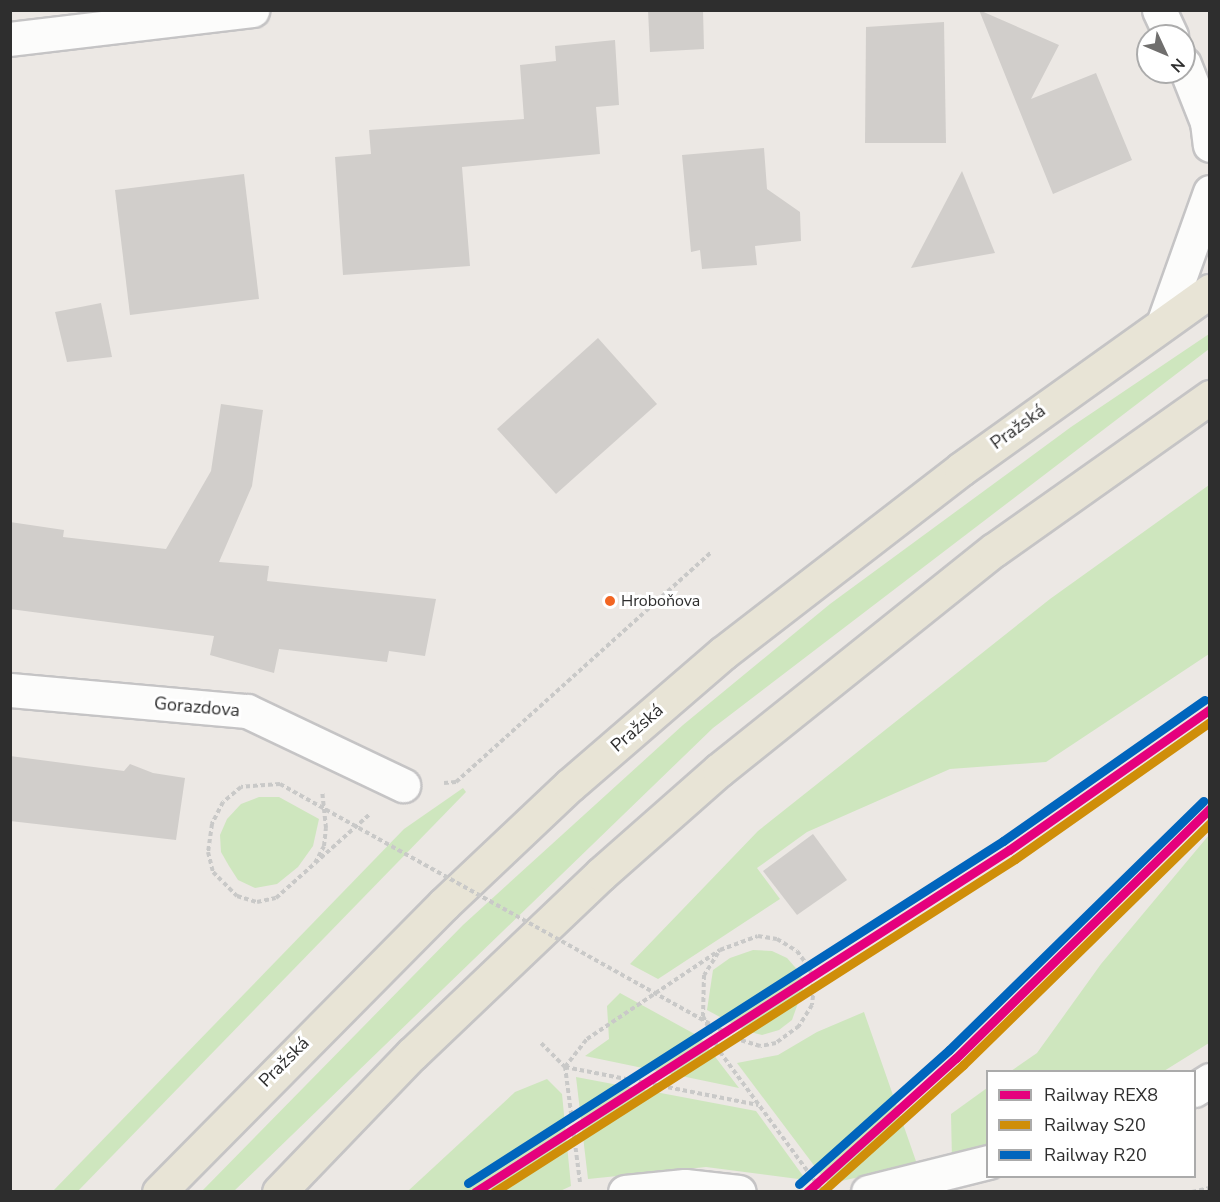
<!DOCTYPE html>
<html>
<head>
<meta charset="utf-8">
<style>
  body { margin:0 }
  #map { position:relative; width:1220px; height:1202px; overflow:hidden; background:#ece8e4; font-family:"Nunito Sans",sans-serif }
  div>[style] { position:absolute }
  .green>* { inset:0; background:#cee6be }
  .building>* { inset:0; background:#d1cecb }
  .path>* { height:4px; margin-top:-2px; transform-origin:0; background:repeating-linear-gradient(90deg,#c9c9c8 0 4.5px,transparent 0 7.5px) }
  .roads { filter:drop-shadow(2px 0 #c5c4c5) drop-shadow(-2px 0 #c5c4c5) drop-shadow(0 2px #c5c4c5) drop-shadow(0 -2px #c5c4c5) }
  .minor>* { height:33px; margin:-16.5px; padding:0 16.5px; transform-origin:16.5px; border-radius:16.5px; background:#fcfcfb }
  .tertiary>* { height:33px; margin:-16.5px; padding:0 16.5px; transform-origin:16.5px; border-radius:16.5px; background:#fcfcfb }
  .primary>* { height:33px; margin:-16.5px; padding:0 16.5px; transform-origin:16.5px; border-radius:16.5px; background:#e8e4d6 }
  .path-bridge>* { height:4px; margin-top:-2px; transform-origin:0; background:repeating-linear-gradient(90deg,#c9c9c8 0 4.5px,transparent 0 7.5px) }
  .rail-1>* { height:9px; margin:-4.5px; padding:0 4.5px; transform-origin:4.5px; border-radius:4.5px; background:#e5007d }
  .rail-2>* { height:9px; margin:-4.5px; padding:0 4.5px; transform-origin:4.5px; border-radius:4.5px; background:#cf8e09 }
  .rail-3>* { height:9px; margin:-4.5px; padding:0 4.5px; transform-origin:4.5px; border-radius:4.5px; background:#0065bd }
  .dots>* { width:16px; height:16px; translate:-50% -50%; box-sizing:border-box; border:3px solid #fff; border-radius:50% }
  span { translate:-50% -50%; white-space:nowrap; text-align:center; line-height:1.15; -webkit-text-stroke:6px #fff; paint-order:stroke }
  .bus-label { font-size:16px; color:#2e2e2e }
  .left { translate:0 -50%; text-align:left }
  .street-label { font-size:18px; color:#2e2e2e }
  .frame { position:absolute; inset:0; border:12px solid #2e2e2e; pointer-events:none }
  .legend { position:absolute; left:986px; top:1070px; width:210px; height:108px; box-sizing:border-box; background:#fff; border:2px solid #ababab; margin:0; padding:8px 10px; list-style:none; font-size:18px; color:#2e2e2e }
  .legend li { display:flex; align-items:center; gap:12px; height:30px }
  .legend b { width:30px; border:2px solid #ababab }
  .north { position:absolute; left:1136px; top:24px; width:60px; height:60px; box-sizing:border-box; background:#fff; border:2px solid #ababab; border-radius:50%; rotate:134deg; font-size:16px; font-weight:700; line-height:24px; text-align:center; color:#2e2e2e }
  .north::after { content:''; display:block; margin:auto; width:21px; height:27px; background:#706f6e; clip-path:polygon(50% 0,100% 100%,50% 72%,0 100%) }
</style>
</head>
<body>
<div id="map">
  <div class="green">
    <div style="clip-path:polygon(1209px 334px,1209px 349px,713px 728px,234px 1191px,202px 1191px,463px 925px,683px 725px,830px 604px,1071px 427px)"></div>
    <div style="clip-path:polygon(1209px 485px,1209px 654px,1046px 762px,950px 769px,807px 832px,757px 868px,780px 899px,658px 979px,630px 964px,758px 831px,1050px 599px)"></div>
    <div style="clip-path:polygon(463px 788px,466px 792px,78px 1191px,53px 1191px,404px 829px)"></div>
    <div style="clip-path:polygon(259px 797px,279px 797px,319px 819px,313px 846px,298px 867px,277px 884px,255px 888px,238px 880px,229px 866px,221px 852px,220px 835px,227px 819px,241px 804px)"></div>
    <div style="clip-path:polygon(1209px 835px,1209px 1043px,1164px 1071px,1011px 1071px,1037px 1053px,1101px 964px)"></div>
    <div style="clip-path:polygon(753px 950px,772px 951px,787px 958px,801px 974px,803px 989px,792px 1020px,779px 1030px,762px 1035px,746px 1031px,707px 1010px,713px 970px,730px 958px)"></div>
    <div style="clip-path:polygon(620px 993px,700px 1037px,739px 1088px,585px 1056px,609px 1039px,607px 1006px)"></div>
    <div style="clip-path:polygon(864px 1012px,917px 1164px,828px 1184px,737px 1063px,778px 1055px,817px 1032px)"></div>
    <div style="clip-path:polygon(576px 1077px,756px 1111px,806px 1180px,706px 1167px,588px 1179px)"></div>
    <div style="clip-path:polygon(547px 1079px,562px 1094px,571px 1186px,558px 1192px,408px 1191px,515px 1092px)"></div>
    <div style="clip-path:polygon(987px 1088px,987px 1147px,952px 1161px,951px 1114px)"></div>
  </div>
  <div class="building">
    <div style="clip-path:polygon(648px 10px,703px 10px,704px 49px,650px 52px)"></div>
    <div style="clip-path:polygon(979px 10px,1059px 45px,1031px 99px,1096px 73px,1132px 160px,1053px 194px)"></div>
    <div style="clip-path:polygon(944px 22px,946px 143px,865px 143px,866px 27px)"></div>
    <div style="clip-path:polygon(615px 40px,619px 105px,596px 107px,600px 154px,462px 167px,470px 266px,343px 275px,335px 157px,371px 154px,369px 130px,524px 119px,520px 65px,556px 61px,555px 46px)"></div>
    <div style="clip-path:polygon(764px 148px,767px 189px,800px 212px,801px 241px,755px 246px,757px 265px,702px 269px,700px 250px,691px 252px,682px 155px)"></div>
    <div style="clip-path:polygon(962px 171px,995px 253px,911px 268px)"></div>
    <div style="clip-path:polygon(244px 174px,259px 299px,130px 315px,115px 190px)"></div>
    <div style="clip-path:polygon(101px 303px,112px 357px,67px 362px,55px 312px)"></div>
    <div style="clip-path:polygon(598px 338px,657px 404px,556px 494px,497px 429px)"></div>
    <div style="clip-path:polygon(221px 404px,263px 410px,252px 486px,219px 562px,269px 566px,267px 581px,436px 599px,425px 656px,389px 651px,387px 662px,279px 649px,274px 673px,210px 655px,214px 636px,10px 609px,10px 522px,64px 530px,63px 537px,166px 549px,211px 471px)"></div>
    <div style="clip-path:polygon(10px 756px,124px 771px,130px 764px,153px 773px,185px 778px,176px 840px,10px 821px)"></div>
    <div style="clip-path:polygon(813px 834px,847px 880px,797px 915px,763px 871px)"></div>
  </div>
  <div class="path">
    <div style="left:444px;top:783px;width:12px;rotate:-5deg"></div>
    <div style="left:456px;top:782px;width:343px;rotate:-42deg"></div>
    <div style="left:280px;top:784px;width:39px;rotate:176deg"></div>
    <div style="left:241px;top:787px;width:23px;rotate:140deg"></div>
    <div style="left:223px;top:802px;width:25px;rotate:117deg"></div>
    <div style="left:212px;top:824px;width:28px;rotate:98deg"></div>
    <div style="left:208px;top:852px;width:21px;rotate:76deg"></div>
    <div style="left:213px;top:872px;width:34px;rotate:45deg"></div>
    <div style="left:237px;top:896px;width:21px;rotate:17deg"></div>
    <div style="left:257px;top:902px;width:19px;rotate:-12deg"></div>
    <div style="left:276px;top:898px;width:126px;rotate:-41.8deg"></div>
    <div style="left:315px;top:863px;width:19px;rotate:-62deg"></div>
    <div style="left:324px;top:846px;width:18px;rotate:-84deg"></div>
    <div style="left:326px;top:828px;width:36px;rotate:-96deg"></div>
    <div style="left:718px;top:953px;width:26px;rotate:122deg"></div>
    <div style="left:704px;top:975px;width:41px;rotate:91.4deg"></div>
    <div style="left:703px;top:1016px;width:40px;rotate:65deg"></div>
    <div style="left:720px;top:1052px;width:174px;rotate:53.7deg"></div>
    <div style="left:541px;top:1043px;width:34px;rotate:45deg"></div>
    <div style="left:565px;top:1067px;width:197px;rotate:11.1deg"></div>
    <div style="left:580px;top:1182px;width:116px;rotate:-97.4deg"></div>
    <div style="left:565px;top:1067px;width:36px;rotate:-52deg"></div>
    <div style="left:587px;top:1039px;width:160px;rotate:-33.8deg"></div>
    <div style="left:720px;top:950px;width:40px;rotate:-20.2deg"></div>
    <div style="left:758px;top:936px;width:19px;rotate:9deg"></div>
    <div style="left:777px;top:939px;width:23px;rotate:31deg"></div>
    <div style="left:797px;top:951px;width:22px;rotate:54deg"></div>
    <div style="left:810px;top:969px;width:19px;rotate:78deg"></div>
    <div style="left:814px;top:988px;width:17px;rotate:97deg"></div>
    <div style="left:812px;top:1005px;width:25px;rotate:122deg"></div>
    <div style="left:799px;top:1026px;width:29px;rotate:144deg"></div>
    <div style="left:776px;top:1043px;width:16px;rotate:169deg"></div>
    <div style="left:760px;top:1046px;width:24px;rotate:-163deg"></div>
    <div style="left:1192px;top:1192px;width:18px;rotate:-13deg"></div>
  </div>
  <div class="roads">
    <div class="minor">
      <div style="left:10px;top:39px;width:244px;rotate:-6.8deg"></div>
      <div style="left:10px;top:690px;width:238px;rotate:5.1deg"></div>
      <div style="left:247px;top:711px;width:173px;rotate:25.4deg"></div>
      <div style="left:1194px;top:1090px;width:19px;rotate:-32deg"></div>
      <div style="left:625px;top:1192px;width:60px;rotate:-5.7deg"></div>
      <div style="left:685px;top:1186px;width:54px;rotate:6.3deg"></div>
      <div style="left:868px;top:1192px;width:124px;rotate:-14deg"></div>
    </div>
    <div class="tertiary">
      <div style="left:1159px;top:10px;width:29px;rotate:65deg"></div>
      <div style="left:1184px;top:64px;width:62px;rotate:68.4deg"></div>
      <div style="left:1207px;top:122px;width:23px;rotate:83deg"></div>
      <div style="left:1164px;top:321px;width:137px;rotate:-70.4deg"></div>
    </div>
    <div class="primary">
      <div style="left:159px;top:1192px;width:405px;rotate:-45.3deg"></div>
      <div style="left:444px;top:904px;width:173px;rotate:-43.4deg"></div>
      <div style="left:570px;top:785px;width:202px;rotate:-40.8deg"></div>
      <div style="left:723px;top:653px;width:301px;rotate:-37.7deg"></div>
      <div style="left:961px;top:469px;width:306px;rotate:-35.6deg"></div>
      <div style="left:279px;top:1192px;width:192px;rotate:-46.1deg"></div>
      <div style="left:412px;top:1054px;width:261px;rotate:-43.6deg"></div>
      <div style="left:601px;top:874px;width:157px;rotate:-41.4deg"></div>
      <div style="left:719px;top:770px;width:352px;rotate:-38.7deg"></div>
      <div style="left:994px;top:550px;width:265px;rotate:-35.3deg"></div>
    </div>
  </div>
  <div class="path-bridge">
    <div style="left:280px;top:784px;width:523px;rotate:29.16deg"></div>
  </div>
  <div class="rail-1">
    <div style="left:475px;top:1192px;width:634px;rotate:-32.64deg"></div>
    <div style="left:1009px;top:850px;width:246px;rotate:-35deg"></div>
    <div style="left:807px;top:1192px;width:200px;rotate:-42deg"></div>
    <div style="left:956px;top:1058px;width:356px;rotate:-44.5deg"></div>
  </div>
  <div class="rail-2">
    <div style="left:494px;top:1192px;width:618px;rotate:-32.58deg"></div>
    <div style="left:1015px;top:859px;width:238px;rotate:-35.1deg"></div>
    <div style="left:822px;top:1192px;width:190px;rotate:-42deg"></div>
    <div style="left:963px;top:1065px;width:346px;rotate:-44.4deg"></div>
  </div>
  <div class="rail-3">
    <div style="left:468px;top:1183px;width:635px;rotate:-32.59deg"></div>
    <div style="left:1003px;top:841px;width:246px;rotate:-35deg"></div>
    <div style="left:799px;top:1184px;width:201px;rotate:-41.8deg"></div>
    <div style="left:949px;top:1050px;width:356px;rotate:-44.4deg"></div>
  </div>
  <div class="dots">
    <div style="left:610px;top:601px;background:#f26522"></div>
  </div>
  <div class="bus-label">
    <span class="left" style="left:621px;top:601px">Hroboňova</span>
  </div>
  <div class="street-label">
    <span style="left:1018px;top:427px;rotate:-36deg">Pražská</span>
    <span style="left:197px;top:707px;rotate:5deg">Gorazdova</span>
    <span style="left:637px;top:728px;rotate:-41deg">Pražská</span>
    <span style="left:284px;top:1062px;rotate:-45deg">Pražská</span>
  </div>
  <div class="frame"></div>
  <ul class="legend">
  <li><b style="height:8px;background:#e5007d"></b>Railway REX8</li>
  <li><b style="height:8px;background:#cf8e09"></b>Railway S20</li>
  <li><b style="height:8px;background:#0065bd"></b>Railway R20</li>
  </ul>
  <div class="north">N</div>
</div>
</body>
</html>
